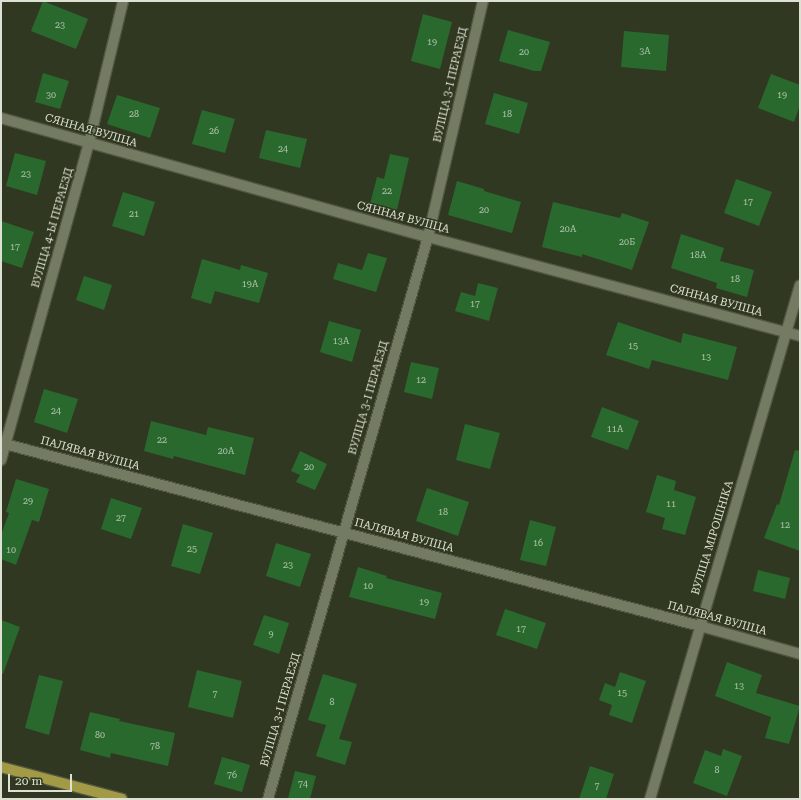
<!DOCTYPE html>
<html>
<head>
<meta charset="utf-8">
<style>
  body { margin:0 }
  #map { position:relative; width:801px; height:800px; overflow:hidden; background:#313821; font-family:"Roboto Serif",serif }
  div>[style] { position:absolute }
  .building>* { inset:0; background:#29692d }
  .roads { filter:drop-shadow(1px 0 #505542) drop-shadow(-1px 0 #505542) drop-shadow(0 1px #505542) drop-shadow(0 -1px #505542) }
  .minor>* { height:10px; margin:-5px; padding:0 5px; transform-origin:5px; border-radius:5px; background:#737c62 }
  .major>* { height:10px; margin:-5px; padding:0 5px; transform-origin:5px; border-radius:5px; background:#a29a45 }
  span { translate:-50% -50%; white-space:nowrap; text-align:center; line-height:1.15; -webkit-text-stroke:3px #313821; paint-order:stroke }
  .number-label { font-size:9px; color:#afc3aa }
  .number-label span { -webkit-text-stroke-width:0 }
  .street-label { font-size:11px; color:#dce1d3 }
  .frame { position:absolute; inset:0; border:2px solid #dce1d3; pointer-events:none }
  .scale { position:absolute; left:8px; top:774px; width:64px; height:18px; box-sizing:border-box; border:2px solid #dce1d3; border-top:0; padding-left:5px; font-size:12px; line-height:14px; white-space:nowrap; color:#dce1d3; -webkit-text-stroke:3px #313821; paint-order:stroke }
</style>
</head>
<body>
<div id="map">
  <div class="building">
    <div style="clip-path:polygon(43px 1px,88px 19px,76px 49px,31px 31px)"></div>
    <div style="clip-path:polygon(423px 14px,452px 22px,440px 69px,411px 61px)"></div>
    <div style="clip-path:polygon(508px 30px,550px 42px,541px 71px,534px 71px,499px 61px)"></div>
    <div style="clip-path:polygon(624px 31px,669px 35px,666px 71px,621px 67px)"></div>
    <div style="clip-path:polygon(43px 73px,69px 81px,60px 109px,35px 102px)"></div>
    <div style="clip-path:polygon(771px 74px,800px 85px,800px 105px,794px 122px,758px 108px)"></div>
    <div style="clip-path:polygon(494px 93px,528px 103px,519px 134px,485px 124px)"></div>
    <div style="clip-path:polygon(117px 95px,160px 108px,150px 138px,107px 124px)"></div>
    <div style="clip-path:polygon(202px 110px,235px 119px,225px 153px,192px 144px)"></div>
    <div style="clip-path:polygon(266px 130px,307px 139px,300px 168px,259px 158px)"></div>
    <div style="clip-path:polygon(15px 153px,46px 161px,37px 195px,6px 186px)"></div>
    <div style="clip-path:polygon(390px 154px,409px 158px,397px 210px,370px 204px,377px 177px,384px 179px)"></div>
    <div style="clip-path:polygon(736px 179px,772px 192px,759px 226px,724px 213px)"></div>
    <div style="clip-path:polygon(457px 181px,484px 189px,484px 191px,521px 202px,512px 233px,448px 215px)"></div>
    <div style="clip-path:polygon(123px 192px,155px 202px,144px 236px,112px 226px)"></div>
    <div style="clip-path:polygon(553px 202px,620px 218px,622px 213px,649px 222px,632px 270px,582px 254px,582px 257px,542px 247px)"></div>
    <div style="clip-path:polygon(1px 221px,34px 232px,22px 268px,1px 261px)"></div>
    <div style="clip-path:polygon(681px 234px,724px 248px,720px 261px,754px 270px,747px 297px,716px 288px,717px 283px,671px 268px)"></div>
    <div style="clip-path:polygon(368px 253px,387px 258px,376px 292px,333px 279px,338px 263px,362px 270px)"></div>
    <div style="clip-path:polygon(202px 259px,240px 270px,241px 265px,268px 273px,259px 303px,215px 291px,211px 304px,191px 298px)"></div>
    <div style="clip-path:polygon(84px 276px,112px 285px,104px 310px,76px 300px)"></div>
    <div style="clip-path:polygon(478px 283px,498px 288px,489px 321px,455px 311px,461px 292px,475px 296px)"></div>
    <div style="clip-path:polygon(329px 321px,361px 330px,352px 362px,320px 352px)"></div>
    <div style="clip-path:polygon(618px 322px,681px 343px,683px 333px,737px 347px,728px 380px,652px 360px,649px 369px,606px 355px)"></div>
    <div style="clip-path:polygon(411px 362px,439px 368px,432px 399px,404px 392px)"></div>
    <div style="clip-path:polygon(44px 389px,78px 399px,67px 433px,34px 422px)"></div>
    <div style="clip-path:polygon(602px 407px,639px 421px,628px 450px,591px 437px)"></div>
    <div style="clip-path:polygon(151px 421px,206px 435px,208px 427px,254px 438px,245px 475px,174px 456px,173px 459px,144px 451px)"></div>
    <div style="clip-path:polygon(465px 424px,500px 433px,490px 469px,456px 460px)"></div>
    <div style="clip-path:polygon(795px 450px,800px 451px,800px 551px,764px 538px,777px 504px,779px 505px)"></div>
    <div style="clip-path:polygon(300px 451px,327px 464px,315px 490px,296px 482px,300px 475px,291px 471px)"></div>
    <div style="clip-path:polygon(657px 475px,676px 481px,674px 490px,696px 497px,685px 535px,662px 529px,665px 518px,646px 512px)"></div>
    <div style="clip-path:polygon(16px 479px,49px 489px,39px 522px,32px 520px,16px 565px,1px 559px,1px 535px,9px 513px,6px 512px)"></div>
    <div style="clip-path:polygon(427px 488px,469px 502px,458px 536px,416px 521px)"></div>
    <div style="clip-path:polygon(111px 498px,142px 508px,131px 539px,101px 529px)"></div>
    <div style="clip-path:polygon(530px 520px,556px 527px,546px 566px,520px 560px)"></div>
    <div style="clip-path:polygon(183px 524px,213px 533px,200px 574px,171px 566px)"></div>
    <div style="clip-path:polygon(276px 543px,311px 554px,300px 587px,266px 576px)"></div>
    <div style="clip-path:polygon(358px 567px,387px 576px,386px 578px,442px 593px,435px 619px,349px 597px)"></div>
    <div style="clip-path:polygon(758px 570px,790px 578px,785px 599px,753px 591px)"></div>
    <div style="clip-path:polygon(505px 609px,546px 623px,537px 649px,496px 635px)"></div>
    <div style="clip-path:polygon(264px 615px,289px 623px,279px 654px,253px 645px)"></div>
    <div style="clip-path:polygon(1px 620px,20px 627px,3px 674px,1px 674px)"></div>
    <div style="clip-path:polygon(727px 662px,762px 675px,756px 693px,800px 706px,789px 744px,765px 738px,771px 717px,715px 696px)"></div>
    <div style="clip-path:polygon(197px 670px,242px 681px,233px 718px,188px 707px)"></div>
    <div style="clip-path:polygon(620px 672px,646px 681px,632px 723px,609px 715px,612px 705px,599px 700px,605px 683px,615px 687px)"></div>
    <div style="clip-path:polygon(323px 674px,357px 684px,339px 739px,352px 742px,345px 765px,316px 756px,326px 725px,308px 720px)"></div>
    <div style="clip-path:polygon(39px 675px,63px 681px,49px 735px,25px 728px)"></div>
    <div style="clip-path:polygon(90px 712px,120px 719px,119px 721px,175px 733px,168px 766px,111px 753px,110px 758px,80px 750px)"></div>
    <div style="clip-path:polygon(723px 749px,742px 756px,727px 796px,693px 783px,705px 750px,721px 756px)"></div>
    <div style="clip-path:polygon(222px 757px,250px 765px,242px 792px,214px 784px)"></div>
    <div style="clip-path:polygon(590px 766px,614px 774px,606px 799px,579px 799px)"></div>
    <div style="clip-path:polygon(295px 771px,316px 776px,310px 799px,288px 799px)"></div>
  </div>
  <div class="roads">
    <div class="minor">
      <div style="left:1px;top:118px;width:443px;rotate:15.6deg"></div>
      <div style="left:428px;top:237px;width:385px;rotate:14.9deg"></div>
      <div style="left:1px;top:443px;width:723px;rotate:14.67deg"></div>
      <div style="left:700px;top:626px;width:104px;rotate:15.6deg"></div>
      <div style="left:1px;top:460px;width:329px;rotate:-74.5deg"></div>
      <div style="left:89px;top:143px;width:146px;rotate:-76.5deg"></div>
      <div style="left:268px;top:799px;width:584px;rotate:-74.11deg"></div>
      <div style="left:428px;top:237px;width:242px;rotate:-76.9deg"></div>
      <div style="left:650px;top:799px;width:535px;rotate:-73.73deg"></div>
    </div>
    <div class="major">
      <div style="left:1px;top:767px;width:125px;rotate:14.8deg"></div>
    </div>
  </div>
  <div class="number-label">
    <span style="left:60px;top:25px">23</span>
    <span style="left:432px;top:42px">19</span>
    <span style="left:645px;top:51px">3А</span>
    <span style="left:524px;top:52px">20</span>
    <span style="left:51px;top:95px">30</span>
    <span style="left:782px;top:95px">19</span>
    <span style="left:134px;top:114px">28</span>
    <span style="left:507px;top:114px">18</span>
    <span style="left:214px;top:131px">26</span>
    <span style="left:283px;top:149px">24</span>
    <span style="left:26px;top:174px">23</span>
    <span style="left:387px;top:191px">22</span>
    <span style="left:748px;top:202px">17</span>
    <span style="left:484px;top:210px">20</span>
    <span style="left:134px;top:214px">21</span>
    <span style="left:568px;top:229px">20А</span>
    <span style="left:627px;top:242px">20Б</span>
    <span style="left:15px;top:247px">17</span>
    <span style="left:698px;top:255px">18А</span>
    <span style="left:735px;top:279px">18</span>
    <span style="left:250px;top:284px">19А</span>
    <span style="left:475px;top:304px">17</span>
    <span style="left:341px;top:341px">13А</span>
    <span style="left:633px;top:346px">15</span>
    <span style="left:706px;top:357px">13</span>
    <span style="left:421px;top:380px">12</span>
    <span style="left:56px;top:411px">24</span>
    <span style="left:615px;top:429px">11А</span>
    <span style="left:162px;top:440px">22</span>
    <span style="left:226px;top:451px">20А</span>
    <span style="left:309px;top:467px">20</span>
    <span style="left:28px;top:501px">29</span>
    <span style="left:671px;top:504px">11</span>
    <span style="left:443px;top:512px">18</span>
    <span style="left:121px;top:518px">27</span>
    <span style="left:785px;top:525px">12</span>
    <span style="left:538px;top:543px">16</span>
    <span style="left:192px;top:549px">25</span>
    <span style="left:11px;top:550px">10</span>
    <span style="left:288px;top:565px">23</span>
    <span style="left:368px;top:586px">10</span>
    <span style="left:424px;top:602px">19</span>
    <span style="left:521px;top:629px">17</span>
    <span style="left:271px;top:634px">9</span>
    <span style="left:739px;top:686px">13</span>
    <span style="left:622px;top:693px">15</span>
    <span style="left:215px;top:694px">7</span>
    <span style="left:332px;top:702px">8</span>
    <span style="left:100px;top:735px">80</span>
    <span style="left:155px;top:746px">78</span>
    <span style="left:717px;top:770px">8</span>
    <span style="left:232px;top:775px">76</span>
    <span style="left:303px;top:784px">74</span>
    <span style="left:597px;top:786px">7</span>
  </div>
  <div class="street-label">
    <span style="left:451px;top:85px;rotate:-77deg">ВУЛІЦА 3-І ПЕРАЕЗД</span>
    <span style="left:91px;top:131px;rotate:16deg">СЯННАЯ ВУЛІЦА</span>
    <span style="left:403px;top:218px;rotate:15deg">СЯННАЯ ВУЛІЦА</span>
    <span style="left:53px;top:228px;rotate:-74deg">ВУЛІЦА 4-Ы ПЕРАЕЗД</span>
    <span style="left:716px;top:301px;rotate:15deg">СЯННАЯ ВУЛІЦА</span>
    <span style="left:369px;top:398px;rotate:-74deg">ВУЛІЦА 3-І ПЕРАЕЗД</span>
    <span style="left:90px;top:454px;rotate:15deg">ПАЛЯВАЯ ВУЛІЦА</span>
    <span style="left:404px;top:536px;rotate:15deg">ПАЛЯВАЯ ВУЛІЦА</span>
    <span style="left:713px;top:538px;rotate:-73deg">ВУЛІЦА МІРОШНІКА</span>
    <span style="left:717px;top:619px;rotate:15deg">ПАЛЯВАЯ ВУЛІЦА</span>
    <span style="left:281px;top:710px;rotate:-74deg">ВУЛІЦА 3-І ПЕРАЕЗД</span>
  </div>
  <div class="frame"></div>
  <div class="scale">20 m</div>
</div>
</body>
</html>
